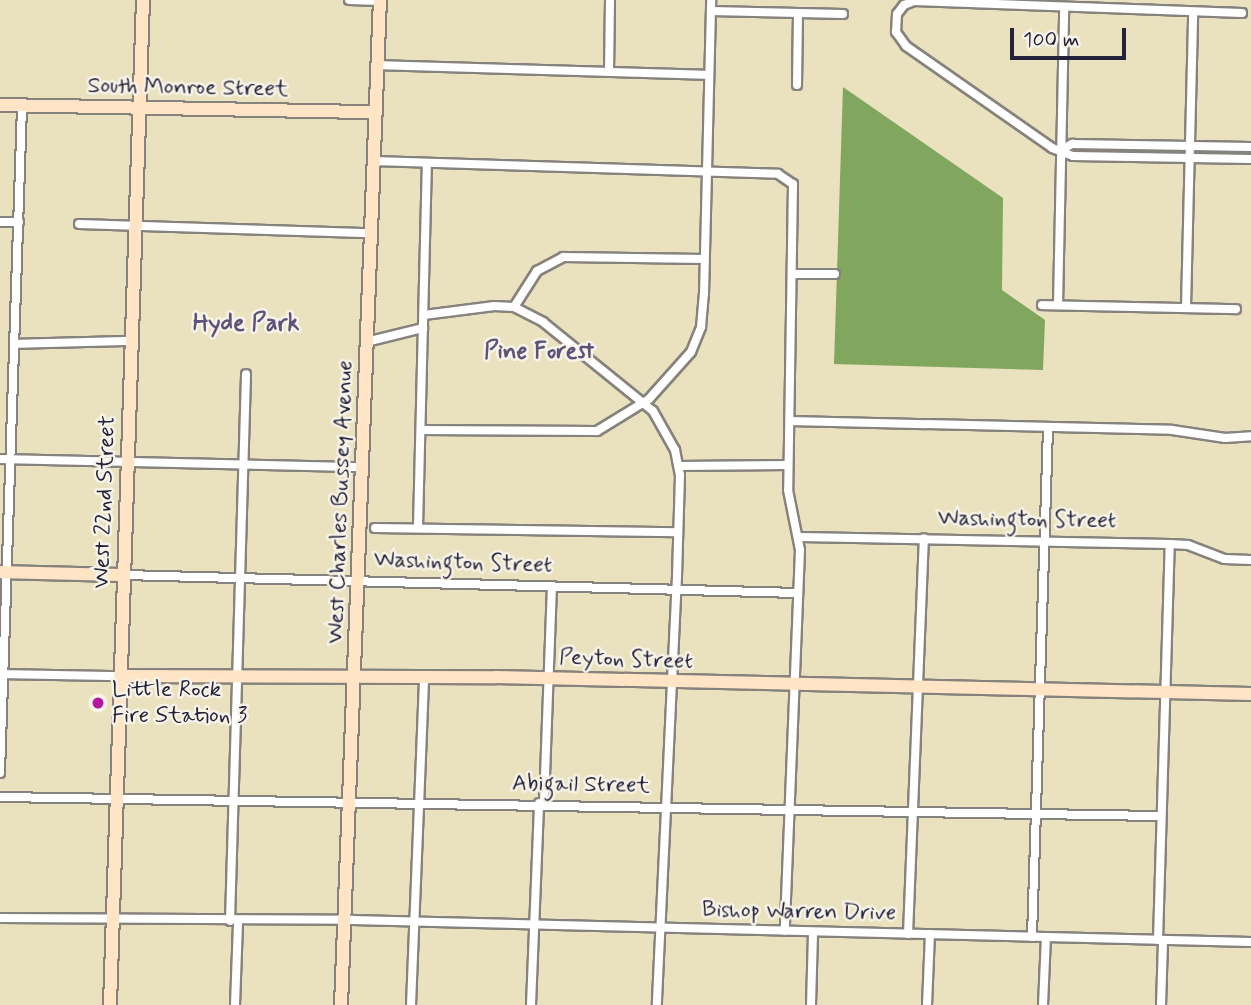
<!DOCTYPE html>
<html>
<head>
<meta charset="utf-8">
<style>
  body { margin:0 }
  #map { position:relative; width:1251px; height:1005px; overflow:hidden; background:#eae1bf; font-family:Mynerve,sans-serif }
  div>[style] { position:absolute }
  .forest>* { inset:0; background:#80a75d }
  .roads { filter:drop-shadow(2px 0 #86827d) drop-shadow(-2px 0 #86827d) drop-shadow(0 2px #86827d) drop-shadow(0 -2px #86827d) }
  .street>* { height:8px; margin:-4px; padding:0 4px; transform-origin:4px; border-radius:4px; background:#fff }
  .secondary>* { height:12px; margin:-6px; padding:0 6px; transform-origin:6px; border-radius:6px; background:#ffe4c6 }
  .dots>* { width:19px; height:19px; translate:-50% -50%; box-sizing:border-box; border:4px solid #f7f3e8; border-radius:50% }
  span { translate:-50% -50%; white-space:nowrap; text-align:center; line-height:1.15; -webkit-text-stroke:5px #f7f3e8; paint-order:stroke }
  .street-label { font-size:23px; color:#22223b }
  .poi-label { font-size:23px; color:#22223b }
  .left { translate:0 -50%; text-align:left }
  .neighbourhood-label { font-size:24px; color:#5d5279; font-weight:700 }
  .scale { position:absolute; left:1010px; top:28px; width:116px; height:32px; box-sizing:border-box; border:4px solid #22223b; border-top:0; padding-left:9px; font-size:21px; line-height:24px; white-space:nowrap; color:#22223b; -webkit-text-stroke:5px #f7f3e8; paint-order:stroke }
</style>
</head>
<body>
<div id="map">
  <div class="forest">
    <div style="clip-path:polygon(843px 87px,1003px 198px,1002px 290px,1045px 320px,1043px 370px,834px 364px)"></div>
  </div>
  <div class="roads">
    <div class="street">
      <div style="left:349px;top:0;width:31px;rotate:2deg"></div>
      <div style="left:711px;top:11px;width:132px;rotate:1.3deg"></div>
      <div style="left:1242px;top:13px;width:328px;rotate:-177.9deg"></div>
      <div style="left:914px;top:1px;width:11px;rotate:158deg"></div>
      <div style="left:904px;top:5px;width:11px;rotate:128deg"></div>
      <div style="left:897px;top:14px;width:18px;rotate:93deg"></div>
      <div style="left:896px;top:32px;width:17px;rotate:54deg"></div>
      <div style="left:906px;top:46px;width:178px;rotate:34.9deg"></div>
      <div style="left:1052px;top:148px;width:22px;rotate:21deg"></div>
      <div style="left:1073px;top:156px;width:178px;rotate:1deg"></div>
      <div style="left:378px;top:65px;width:331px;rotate:1.7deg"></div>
      <div style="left:609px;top:72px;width:72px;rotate:-89.2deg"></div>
      <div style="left:797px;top:85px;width:72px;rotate:-89.2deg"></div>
      <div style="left:1061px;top:150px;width:13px;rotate:-29deg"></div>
      <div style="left:1072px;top:144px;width:179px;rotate:1deg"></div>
      <div style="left:374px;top:161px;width:404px;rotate:1.8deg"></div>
      <div style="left:778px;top:174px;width:18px;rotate:34deg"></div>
      <div style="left:793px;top:184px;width:306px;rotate:90.9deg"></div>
      <div style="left:788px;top:490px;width:61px;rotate:78.7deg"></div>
      <div style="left:800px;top:550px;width:381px;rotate:92.3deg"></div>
      <div style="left:0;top:222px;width:19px"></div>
      <div style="left:79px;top:224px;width:291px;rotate:1.8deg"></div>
      <div style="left:792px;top:274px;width:43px"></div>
      <div style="left:1042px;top:305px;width:194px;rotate:1.2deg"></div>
      <div style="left:1058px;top:305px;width:298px;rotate:-88.8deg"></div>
      <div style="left:514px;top:307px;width:43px;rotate:-57.4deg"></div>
      <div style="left:537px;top:271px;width:30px;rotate:-28deg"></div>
      <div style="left:563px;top:257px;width:141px;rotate:0.8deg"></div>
      <div style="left:1186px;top:307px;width:295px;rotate:-88.6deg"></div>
      <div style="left:424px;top:315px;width:71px;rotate:-7.3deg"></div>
      <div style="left:494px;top:306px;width:20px;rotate:3deg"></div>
      <div style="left:514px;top:307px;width:33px;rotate:27deg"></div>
      <div style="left:543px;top:322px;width:141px;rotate:39deg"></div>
      <div style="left:653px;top:411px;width:45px;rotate:60.6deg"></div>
      <div style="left:675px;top:450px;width:25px;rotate:79deg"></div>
      <div style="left:680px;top:475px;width:101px;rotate:91.7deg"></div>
      <div style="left:677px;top:576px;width:429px;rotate:92.7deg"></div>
      <div style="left:366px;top:342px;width:59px;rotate:-13.8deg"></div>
      <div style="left:14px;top:344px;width:117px;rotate:-1.5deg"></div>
      <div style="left:790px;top:421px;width:382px;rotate:1.3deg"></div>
      <div style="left:1172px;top:430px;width:54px;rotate:8.6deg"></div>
      <div style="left:1225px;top:438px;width:26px;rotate:-4deg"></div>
      <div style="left:421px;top:430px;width:176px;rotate:0.3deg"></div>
      <div style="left:597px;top:431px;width:61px;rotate:-31.6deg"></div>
      <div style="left:649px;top:399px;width:63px;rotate:-48.2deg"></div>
      <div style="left:691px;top:352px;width:27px;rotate:-68deg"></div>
      <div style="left:701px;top:327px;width:33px;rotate:-85deg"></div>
      <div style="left:704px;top:294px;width:294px;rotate:-88.6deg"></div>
      <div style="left:0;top:459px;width:363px;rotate:1.3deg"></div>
      <div style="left:679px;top:466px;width:109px;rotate:-0.5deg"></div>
      <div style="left:418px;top:527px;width:361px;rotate:-88.6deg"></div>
      <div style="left:375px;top:528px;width:303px;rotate:0.8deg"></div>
      <div style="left:800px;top:537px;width:370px;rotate:1.1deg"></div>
      <div style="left:1170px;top:544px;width:18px;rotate:3deg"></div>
      <div style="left:1188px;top:545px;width:39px;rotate:21deg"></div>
      <div style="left:1224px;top:559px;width:27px;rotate:2deg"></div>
      <div style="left:124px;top:575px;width:674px;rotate:1.53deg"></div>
      <div style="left:1px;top:674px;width:119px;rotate:1deg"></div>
      <div style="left:0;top:773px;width:667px;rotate:-88.11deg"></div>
      <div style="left:0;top:797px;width:1161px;rotate:0.94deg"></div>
      <div style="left:544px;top:803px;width:217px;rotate:-87.9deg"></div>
      <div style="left:0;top:918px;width:352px;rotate:0.3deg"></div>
      <div style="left:352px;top:920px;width:899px;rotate:1.4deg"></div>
      <div style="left:230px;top:921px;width:547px;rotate:-88.32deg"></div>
      <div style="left:908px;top:934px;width:396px;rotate:-87.7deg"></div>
      <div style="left:1032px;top:937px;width:510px;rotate:-88.2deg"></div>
      <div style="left:1158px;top:940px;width:396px;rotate:-88.3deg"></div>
      <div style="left:235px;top:1005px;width:83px;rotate:-87.9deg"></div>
      <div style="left:411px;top:1005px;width:327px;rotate:-87.7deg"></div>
      <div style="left:531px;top:1005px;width:202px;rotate:-87.7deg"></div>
      <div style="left:811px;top:1005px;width:73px;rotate:-88.4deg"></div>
      <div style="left:927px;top:1005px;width:71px;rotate:-87.6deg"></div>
      <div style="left:1043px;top:1005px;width:68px;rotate:-87.5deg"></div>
      <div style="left:1161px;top:1005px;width:65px;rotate:-88.2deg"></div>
    </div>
    <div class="secondary">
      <div style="left:0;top:105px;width:376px;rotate:1.1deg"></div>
      <div style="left:0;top:572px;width:124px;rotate:1.4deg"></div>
      <div style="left:120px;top:676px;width:376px;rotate:0.2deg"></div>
      <div style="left:496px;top:677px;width:755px;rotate:1.29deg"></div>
      <div style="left:110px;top:1005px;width:1006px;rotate:-88.12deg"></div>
      <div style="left:341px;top:1005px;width:1006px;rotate:-87.78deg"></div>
    </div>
  </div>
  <div class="dots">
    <div style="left:98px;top:703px;background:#b5179e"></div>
  </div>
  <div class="street-label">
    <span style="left:188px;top:88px;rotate:1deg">South Monroe Street</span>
    <span style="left:105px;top:502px;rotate:-88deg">West 22nd Street</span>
    <span style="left:341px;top:502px;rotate:-88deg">West Charles Bussey Avenue</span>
    <span style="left:1027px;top:520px;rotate:1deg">Washington Street</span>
    <span style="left:463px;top:563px;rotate:2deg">Washington Street</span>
    <span style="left:626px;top:660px;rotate:2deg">Peyton Street</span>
    <span style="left:581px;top:785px;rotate:1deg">Abigail Street</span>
    <span style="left:799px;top:912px;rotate:1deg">Bishop Warren Drive</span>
  </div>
  <div class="poi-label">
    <span class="left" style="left:112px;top:703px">Little Rock<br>Fire Station 3</span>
  </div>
  <div class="neighbourhood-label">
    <span style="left:246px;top:324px">Hyde Park</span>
    <span style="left:539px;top:352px">Pine Forest</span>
  </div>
  <div class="scale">100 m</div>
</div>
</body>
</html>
